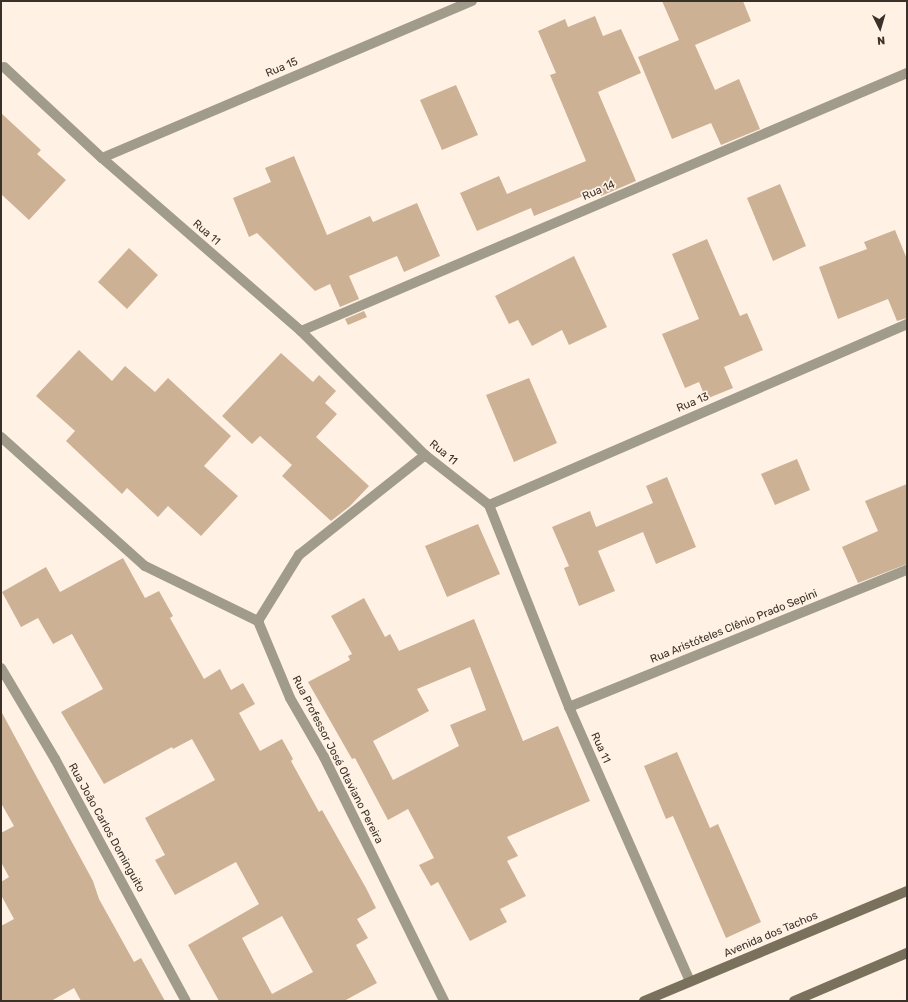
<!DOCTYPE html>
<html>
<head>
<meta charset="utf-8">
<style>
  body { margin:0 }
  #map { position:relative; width:908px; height:1002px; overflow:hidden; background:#fff2e5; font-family:Rubik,sans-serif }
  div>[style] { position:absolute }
  .building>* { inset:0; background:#ccb195 }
  .street>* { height:10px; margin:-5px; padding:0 5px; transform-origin:5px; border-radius:5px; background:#a19b8c }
  .secondary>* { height:10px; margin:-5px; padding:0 5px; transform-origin:5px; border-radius:5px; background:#79715b }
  span { translate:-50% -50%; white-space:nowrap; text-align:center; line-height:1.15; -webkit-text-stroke:3.5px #fff2e5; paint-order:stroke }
  .street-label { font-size:11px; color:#3a3129 }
  .frame { position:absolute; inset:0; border:2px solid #3a3129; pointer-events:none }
  .north { position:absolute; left:860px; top:8px; width:40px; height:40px; -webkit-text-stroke:3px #fff2e5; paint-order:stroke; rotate:175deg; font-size:11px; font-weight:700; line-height:16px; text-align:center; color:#3a3129 }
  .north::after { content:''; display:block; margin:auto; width:14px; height:18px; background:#3a3129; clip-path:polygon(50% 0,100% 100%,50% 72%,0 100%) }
</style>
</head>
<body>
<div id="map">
  <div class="building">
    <div style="clip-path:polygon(662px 1px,743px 1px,751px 21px,695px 45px,715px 90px,739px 79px,760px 129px,721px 145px,711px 123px,672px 139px,638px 57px,679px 40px)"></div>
    <div style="clip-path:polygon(595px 16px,603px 36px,621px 29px,641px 73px,598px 92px,636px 181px,601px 196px,598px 190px,534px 216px,531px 208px,477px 231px,460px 193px,499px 176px,507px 194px,586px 161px,550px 75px,556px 73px,538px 31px,565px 19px,568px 27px)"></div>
    <div style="clip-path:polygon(456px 85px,478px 135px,442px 150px,420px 100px)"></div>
    <div style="clip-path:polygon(1px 113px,41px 150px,37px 154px,66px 180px,29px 220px,1px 194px)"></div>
    <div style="clip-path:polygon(294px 156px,327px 235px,370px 216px,373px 222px,417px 203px,440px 256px,404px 272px,397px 256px,349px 276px,359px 299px,340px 307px,330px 284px,315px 291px,257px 233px,249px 237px,233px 198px,271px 182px,265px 168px)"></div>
    <div style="clip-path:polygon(780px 184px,806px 246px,773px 261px,747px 198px)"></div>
    <div style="clip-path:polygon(895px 230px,907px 259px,907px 318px,897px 321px,888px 299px,838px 319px,819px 267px,867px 249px,864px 242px)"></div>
    <div style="clip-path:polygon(707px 239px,740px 316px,747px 313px,763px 350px,724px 367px,733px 388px,706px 399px,699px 382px,685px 388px,662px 334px,699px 319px,672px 254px)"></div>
    <div style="clip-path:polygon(129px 248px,158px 275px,127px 309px,98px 282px)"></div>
    <div style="clip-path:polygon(574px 256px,607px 327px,569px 345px,562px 330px,532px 346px,518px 320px,509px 324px,495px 296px)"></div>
    <div style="clip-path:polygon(364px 311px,367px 317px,348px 325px,345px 319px)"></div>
    <div style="clip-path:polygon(79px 350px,112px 381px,125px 366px,155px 392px,168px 378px,231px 436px,204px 466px,238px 496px,201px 536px,168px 506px,158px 517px,127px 488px,122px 494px,66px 441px,75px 431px,36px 396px)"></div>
    <div style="clip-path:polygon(281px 353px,313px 382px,319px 375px,336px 391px,325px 403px,337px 414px,316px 437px,369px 486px,350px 506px,331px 521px,282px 476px,292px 465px,260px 436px,252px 444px,222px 416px)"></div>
    <div style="clip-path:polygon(529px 378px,557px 443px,514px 462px,486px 395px)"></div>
    <div style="clip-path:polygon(797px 459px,810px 490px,775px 505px,761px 474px)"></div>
    <div style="clip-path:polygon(667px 477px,696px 547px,656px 564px,643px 532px,598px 551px,615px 591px,579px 606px,564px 568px,569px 566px,552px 527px,590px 511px,596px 527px,653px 503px,646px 486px)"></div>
    <div style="clip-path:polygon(907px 484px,907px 564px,858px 583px,842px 547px,878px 531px,865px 501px)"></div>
    <div style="clip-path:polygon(478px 524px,500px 574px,447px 597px,425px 546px)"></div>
    <div style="clip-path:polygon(evenodd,123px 558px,145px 598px,159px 591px,173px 616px,170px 618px,204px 679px,220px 669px,231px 690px,243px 683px,255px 704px,239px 713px,260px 751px,282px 739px,293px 759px,291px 761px,319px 812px,322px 810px,366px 888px,376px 908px,357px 919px,368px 938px,356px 945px,377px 983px,344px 1001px,219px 1001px,188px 945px,259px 904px,236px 862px,175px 895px,155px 860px,165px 855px,145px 818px,215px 780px,192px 739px,173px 749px,172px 747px,104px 784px,61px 712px,103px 689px,72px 634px,53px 644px,38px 618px,21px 627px,2px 592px,46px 567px,60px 592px,123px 558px,282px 916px,313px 972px,272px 994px,242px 938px,282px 916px)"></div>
    <div style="clip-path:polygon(evenodd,364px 598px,385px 637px,390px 634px,399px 651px,474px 619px,523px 741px,558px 726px,590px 801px,507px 837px,518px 856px,507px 861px,526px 896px,500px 909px,507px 922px,470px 941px,438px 882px,431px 886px,419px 865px,434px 858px,408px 809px,388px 820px,355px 758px,352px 759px,308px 682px,350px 660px,348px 656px,352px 654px,331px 616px,364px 598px,470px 667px,486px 710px,450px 725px,459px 746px,393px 780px,373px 741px,429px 711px,417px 689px,470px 667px)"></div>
    <div style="clip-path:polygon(1px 711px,93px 881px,99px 899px,134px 962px,141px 958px,165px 1001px,81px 1001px,74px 988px,51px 1001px,1px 1001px,1px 926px,14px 919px,1px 895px,1px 882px,9px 877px,1px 862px,1px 833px,14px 826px,1px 803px)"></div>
    <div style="clip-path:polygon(677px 752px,710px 828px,718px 824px,761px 922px,726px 938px,673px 816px,666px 819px,644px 766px)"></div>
  </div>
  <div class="street">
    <div style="left:4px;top:67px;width:134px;rotate:42.9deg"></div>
    <div style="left:102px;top:158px;width:264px;rotate:41deg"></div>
    <div style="left:301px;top:331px;width:175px;rotate:45deg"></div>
    <div style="left:425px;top:455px;width:81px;rotate:38deg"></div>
    <div style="left:489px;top:505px;width:217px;rotate:68.4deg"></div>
    <div style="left:569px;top:707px;width:300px;rotate:66.2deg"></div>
    <div style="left:102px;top:158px;width:402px;rotate:-23deg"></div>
    <div style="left:301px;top:331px;width:659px;rotate:-23.06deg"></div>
    <div style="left:1px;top:437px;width:193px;rotate:41.9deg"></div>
    <div style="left:145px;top:566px;width:126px;rotate:26deg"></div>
    <div style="left:258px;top:621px;width:83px;rotate:67.4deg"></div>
    <div style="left:290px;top:698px;width:68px;rotate:60deg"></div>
    <div style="left:324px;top:757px;width:272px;rotate:63.8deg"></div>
    <div style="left:489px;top:505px;width:456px;rotate:-23.4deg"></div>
    <div style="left:258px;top:621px;width:78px;rotate:-58.2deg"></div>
    <div style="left:299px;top:555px;width:161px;rotate:-38.4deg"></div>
    <div style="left:1px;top:668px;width:106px;rotate:59.3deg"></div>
    <div style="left:55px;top:759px;width:275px;rotate:61.6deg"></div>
    <div style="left:569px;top:707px;width:365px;rotate:-22.1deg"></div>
  </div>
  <div class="secondary">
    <div style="left:644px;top:1001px;width:285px;rotate:-22.7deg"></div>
    <div style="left:794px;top:1001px;width:123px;rotate:-23deg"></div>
  </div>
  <div class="street-label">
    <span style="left:282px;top:68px;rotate:-23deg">Rua 15</span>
    <span style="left:599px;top:191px;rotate:-23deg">Rua 14</span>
    <span style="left:206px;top:233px;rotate:41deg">Rua 11</span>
    <span style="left:693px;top:403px;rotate:-23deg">Rua 13</span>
    <span style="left:443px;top:453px;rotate:39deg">Rua 11</span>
    <span style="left:734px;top:627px;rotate:-22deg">Rua Aristóteles Clênio Prado Sepini</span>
    <span style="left:600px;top:748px;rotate:66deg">Rua 11</span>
    <span style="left:337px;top:760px;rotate:63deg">Rua Professor José Otaviano Pereira</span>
    <span style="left:106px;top:828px;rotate:61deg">Rua João Carlos Dominguito</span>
    <span style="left:771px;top:935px;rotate:-23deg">Avenida dos Tachos</span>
  </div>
  <div class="frame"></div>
  <div class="north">N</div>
</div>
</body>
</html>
